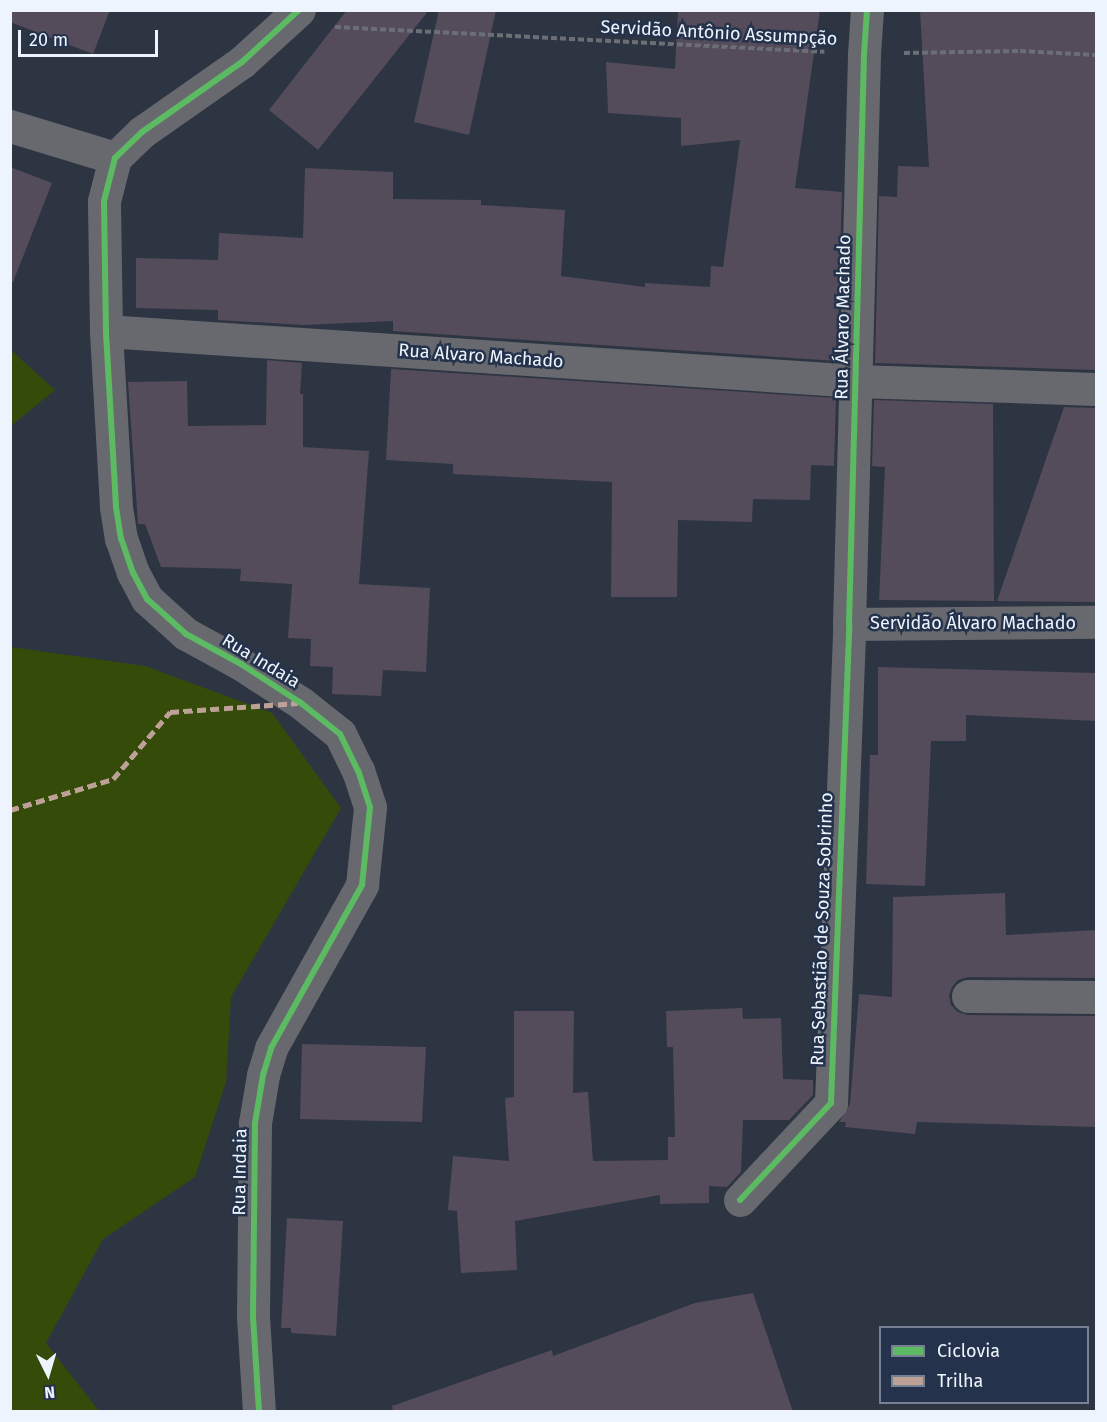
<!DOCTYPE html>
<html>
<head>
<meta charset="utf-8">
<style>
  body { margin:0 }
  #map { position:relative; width:1107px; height:1422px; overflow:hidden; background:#2d3542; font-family:"Fira Sans",sans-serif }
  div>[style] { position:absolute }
  .green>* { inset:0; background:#354b09 }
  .building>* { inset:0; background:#544b5b }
  .path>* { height:4px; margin-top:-2px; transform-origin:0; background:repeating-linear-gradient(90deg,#6b6e75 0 6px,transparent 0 9px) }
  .minor>* { height:33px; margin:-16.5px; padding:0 16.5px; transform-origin:16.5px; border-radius:16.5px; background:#67696f }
  .quiet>* { height:4.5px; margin-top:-2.25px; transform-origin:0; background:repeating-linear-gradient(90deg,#bda197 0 9px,transparent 0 13.5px) }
  .cycleway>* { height:6px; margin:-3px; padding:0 3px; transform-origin:3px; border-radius:3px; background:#5cba63 }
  span { translate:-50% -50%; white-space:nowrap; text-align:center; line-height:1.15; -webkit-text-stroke:5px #24334b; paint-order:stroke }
  .street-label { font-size:18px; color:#eef4fd }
  .frame { position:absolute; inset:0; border:12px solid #eef4fd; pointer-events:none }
  .legend { position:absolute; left:879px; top:1326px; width:210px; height:78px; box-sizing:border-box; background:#24334b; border:2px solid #758092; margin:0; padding:8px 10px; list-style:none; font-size:18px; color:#eef4fd }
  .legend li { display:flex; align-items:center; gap:12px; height:30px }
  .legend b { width:30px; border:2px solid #758092 }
  .north { position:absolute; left:18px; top:1344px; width:60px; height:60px; -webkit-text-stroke:4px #24334b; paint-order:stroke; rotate:175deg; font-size:16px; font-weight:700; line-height:24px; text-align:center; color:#eef4fd }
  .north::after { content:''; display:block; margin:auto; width:21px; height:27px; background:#eef4fd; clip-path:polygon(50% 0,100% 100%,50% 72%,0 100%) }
  .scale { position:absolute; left:18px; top:30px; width:140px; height:27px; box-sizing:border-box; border:3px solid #eef4fd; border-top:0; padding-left:8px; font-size:18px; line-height:21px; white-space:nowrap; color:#eef4fd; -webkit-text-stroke:4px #24334b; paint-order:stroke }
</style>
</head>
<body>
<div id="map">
  <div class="green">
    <div style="clip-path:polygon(11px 350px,55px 390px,11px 426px)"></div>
    <div style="clip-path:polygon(11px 647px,145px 666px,272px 713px,341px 808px,231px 997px,226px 1082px,195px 1177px,103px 1239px,46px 1343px,99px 1411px,11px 1411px)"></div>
  </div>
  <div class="building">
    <div style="clip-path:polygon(10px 10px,110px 10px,93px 54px,10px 22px)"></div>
    <div style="clip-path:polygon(347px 10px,429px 10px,318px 150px,269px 110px)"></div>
    <div style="clip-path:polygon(439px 10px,496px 10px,469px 135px,414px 122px)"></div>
    <div style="clip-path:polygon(678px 10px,820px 10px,795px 188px,842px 192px,837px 361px,393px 331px,393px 321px,304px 325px,218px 320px,218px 310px,136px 308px,136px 258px,218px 260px,219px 233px,303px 238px,305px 168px,393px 172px,393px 199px,481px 200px,481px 205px,565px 210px,561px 276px,645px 287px,645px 283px,710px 287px,711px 266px,723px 267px,740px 140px,681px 146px,681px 118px,608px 113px,606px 62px,675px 69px)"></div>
    <div style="clip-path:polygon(920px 10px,1096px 10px,1096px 370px,875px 363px,879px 196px,897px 197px,898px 166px,929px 167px)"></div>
    <div style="clip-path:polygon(10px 167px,52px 183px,13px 282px,10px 282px)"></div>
    <div style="clip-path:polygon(267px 360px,302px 363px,300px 394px,303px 394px,303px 447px,369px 451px,359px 584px,430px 588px,426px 672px,383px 670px,381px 696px,332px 694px,333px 667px,310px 666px,311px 639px,288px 638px,292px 584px,240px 581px,241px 569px,161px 567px,145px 524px,138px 524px,128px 382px,187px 381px,188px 426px,266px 425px)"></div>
    <div style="clip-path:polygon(391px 369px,836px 398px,834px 466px,811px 465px,810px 500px,753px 499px,752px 522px,678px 520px,677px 597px,611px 597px,612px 482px,453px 474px,453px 464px,386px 460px)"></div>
    <div style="clip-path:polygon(874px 400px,993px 404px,994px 601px,879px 600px,885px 467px,872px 466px)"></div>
    <div style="clip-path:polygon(1064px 407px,1096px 408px,1096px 602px,997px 601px)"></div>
    <div style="clip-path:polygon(878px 667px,1096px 673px,1096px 721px,966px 715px,966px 741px,931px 741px,925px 886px,866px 884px,870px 755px,878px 755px)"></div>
    <div style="clip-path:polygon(1005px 893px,1006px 935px,1096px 930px,1096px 978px,968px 977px,958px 980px,952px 987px,949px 996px,951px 1005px,958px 1012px,968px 1015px,1096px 1016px,1096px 1127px,917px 1122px,915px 1134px,845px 1127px,846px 1122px,839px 1122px,850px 1104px,859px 994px,892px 997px,893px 897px)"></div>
    <div style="clip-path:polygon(742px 1008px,743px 1019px,781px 1018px,783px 1079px,813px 1080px,813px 1095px,789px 1120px,743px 1120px,741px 1172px,727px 1187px,709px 1186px,709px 1203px,660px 1204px,660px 1195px,515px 1221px,517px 1270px,461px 1273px,457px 1211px,448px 1210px,453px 1156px,509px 1161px,505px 1098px,514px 1097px,514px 1011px,574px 1011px,573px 1093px,588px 1092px,593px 1161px,668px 1160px,668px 1137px,675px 1137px,673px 1047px,667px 1047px,666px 1011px)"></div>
    <div style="clip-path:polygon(302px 1044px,426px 1047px,422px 1122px,300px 1119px)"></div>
    <div style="clip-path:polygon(287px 1218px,343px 1221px,336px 1336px,291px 1333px,291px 1328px,281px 1328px)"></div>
    <div style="clip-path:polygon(753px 1293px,793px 1412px,393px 1412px,392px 1406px,552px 1350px,553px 1356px,695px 1303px)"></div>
  </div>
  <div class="path">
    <div style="left:335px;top:27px;width:490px;rotate:2.9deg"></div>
    <div style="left:904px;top:53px;width:116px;rotate:-1deg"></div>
    <div style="left:1020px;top:51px;width:76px;rotate:3deg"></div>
  </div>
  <div class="minor">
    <div style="left:10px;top:126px;width:110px;rotate:16.9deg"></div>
    <div style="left:106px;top:331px;width:753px;rotate:3.81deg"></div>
    <div style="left:857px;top:381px;width:239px;rotate:1.9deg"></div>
    <div style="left:849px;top:624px;width:247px;rotate:-0.5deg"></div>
    <div style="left:968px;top:996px;width:128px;rotate:0.4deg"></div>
    <div style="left:740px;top:1200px;width:133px;rotate:-46.8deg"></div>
    <div style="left:831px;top:1103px;width:479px;rotate:-87.8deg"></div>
    <div style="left:849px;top:624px;width:570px;rotate:-88.49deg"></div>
    <div style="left:864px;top:54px;width:44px;rotate:-86.1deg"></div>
    <div style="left:259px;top:1412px;width:96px;rotate:-93.6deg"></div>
    <div style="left:253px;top:1316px;width:193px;rotate:-89.4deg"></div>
    <div style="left:255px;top:1123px;width:49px;rotate:-80.5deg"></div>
    <div style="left:263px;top:1075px;width:28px;rotate:-73deg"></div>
    <div style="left:271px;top:1048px;width:187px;rotate:-60.8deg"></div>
    <div style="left:362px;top:885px;width:78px;rotate:-84.1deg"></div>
    <div style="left:370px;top:807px;width:38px;rotate:-108deg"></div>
    <div style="left:358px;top:771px;width:41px;rotate:-115.9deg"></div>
    <div style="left:340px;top:734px;width:50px;rotate:-141.5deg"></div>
    <div style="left:301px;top:703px;width:72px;rotate:-147deg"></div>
    <div style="left:241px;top:664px;width:63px;rotate:-151.4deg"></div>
    <div style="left:186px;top:634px;width:52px;rotate:-138.1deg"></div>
    <div style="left:147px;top:599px;width:30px;rotate:-118deg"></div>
    <div style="left:133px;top:573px;width:36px;rotate:-109deg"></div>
    <div style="left:121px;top:539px;width:33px;rotate:-99deg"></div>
    <div style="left:116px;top:506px;width:175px;rotate:-93.3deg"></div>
    <div style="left:106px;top:331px;width:130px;rotate:-90.9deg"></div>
    <div style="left:104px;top:201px;width:44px;rotate:-75.7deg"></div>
    <div style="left:115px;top:158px;width:37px;rotate:-44deg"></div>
    <div style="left:142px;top:132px;width:122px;rotate:-35deg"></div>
    <div style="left:242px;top:62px;width:77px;rotate:-42.4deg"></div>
  </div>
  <div class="quiet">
    <div style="left:10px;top:810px;width:108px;rotate:-16.8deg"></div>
    <div style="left:113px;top:779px;width:88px;rotate:-49.6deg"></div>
    <div style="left:170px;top:712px;width:128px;rotate:-4deg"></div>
  </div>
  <div class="cycleway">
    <div style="left:740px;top:1200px;width:133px;rotate:-46.8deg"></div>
    <div style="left:831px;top:1103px;width:479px;rotate:-87.8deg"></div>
    <div style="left:849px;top:624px;width:570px;rotate:-88.49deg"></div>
    <div style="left:864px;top:54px;width:44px;rotate:-86.1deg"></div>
    <div style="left:259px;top:1412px;width:96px;rotate:-93.6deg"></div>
    <div style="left:253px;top:1316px;width:193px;rotate:-89.4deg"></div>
    <div style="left:255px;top:1123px;width:49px;rotate:-80.5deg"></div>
    <div style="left:263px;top:1075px;width:28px;rotate:-73deg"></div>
    <div style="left:271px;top:1048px;width:187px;rotate:-60.8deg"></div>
    <div style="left:362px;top:885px;width:78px;rotate:-84.1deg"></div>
    <div style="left:370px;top:807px;width:38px;rotate:-108deg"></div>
    <div style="left:358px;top:771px;width:41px;rotate:-115.9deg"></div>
    <div style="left:340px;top:734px;width:50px;rotate:-141.5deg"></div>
    <div style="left:301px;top:703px;width:72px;rotate:-147deg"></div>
    <div style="left:241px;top:664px;width:63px;rotate:-151.4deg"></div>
    <div style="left:186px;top:634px;width:52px;rotate:-138.1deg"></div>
    <div style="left:147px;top:599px;width:30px;rotate:-118deg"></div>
    <div style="left:133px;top:573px;width:36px;rotate:-109deg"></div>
    <div style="left:121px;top:539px;width:33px;rotate:-99deg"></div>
    <div style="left:116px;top:506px;width:175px;rotate:-93.3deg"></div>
    <div style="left:106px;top:331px;width:130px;rotate:-90.9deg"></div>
    <div style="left:104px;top:201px;width:44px;rotate:-75.7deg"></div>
    <div style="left:115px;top:158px;width:37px;rotate:-44deg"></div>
    <div style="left:142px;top:132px;width:122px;rotate:-35deg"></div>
    <div style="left:242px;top:62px;width:77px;rotate:-42.4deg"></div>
  </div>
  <div class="street-label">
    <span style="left:719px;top:33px;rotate:3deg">Servidão Antônio Assumpção</span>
    <span style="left:843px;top:317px;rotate:-89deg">Rua Álvaro Machado</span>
    <span style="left:481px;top:356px;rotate:4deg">Rua Alvaro Machado</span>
    <span style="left:973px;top:623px">Servidão Álvaro Machado</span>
    <span style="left:261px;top:661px;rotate:31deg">Rua Indaia</span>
    <span style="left:822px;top:929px;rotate:-88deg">Rua Sebastião de Souza Sobrinho</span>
    <span style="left:240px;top:1172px;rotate:-89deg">Rua Indaia</span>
  </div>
  <div class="frame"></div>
  <ul class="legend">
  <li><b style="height:8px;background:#5cba63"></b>Ciclovia</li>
  <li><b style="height:8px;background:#bda197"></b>Trilha</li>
  </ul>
  <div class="north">N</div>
  <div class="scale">20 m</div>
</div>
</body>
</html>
